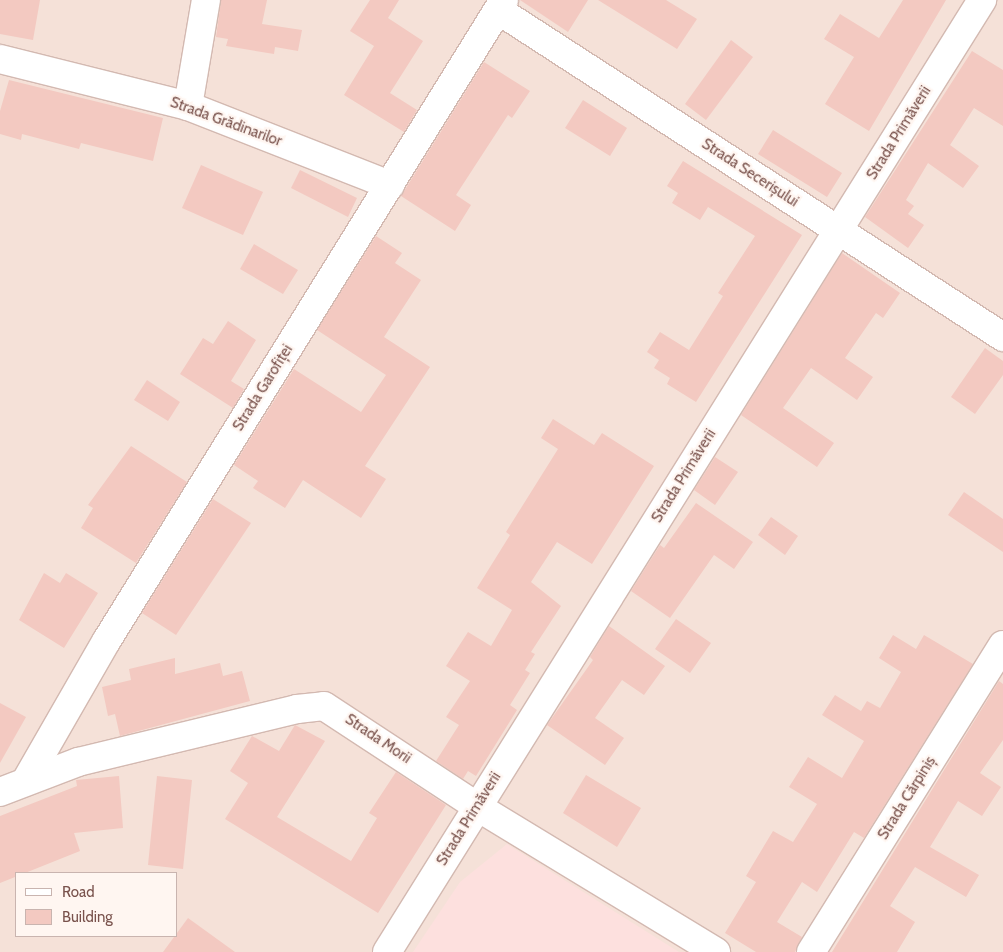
<!DOCTYPE html>
<html>
<head>
<meta charset="utf-8">
<style>
  body { margin:0 }
  #map { position:relative; width:1003px; height:952px; overflow:hidden; background:#fdf1ea; font-family:Cabin,sans-serif }
  div>[style] { position:absolute }
  .residential>* { inset:0; background:#f5e1d8 }
  .commercial>* { inset:0; background:#fde0de }
  .building>* { inset:0; background:#f3c9c1 }
  .roads { filter:drop-shadow(1px 0 #d3b9b1) drop-shadow(-1px 0 #d3b9b1) drop-shadow(0 1px #d3b9b1) drop-shadow(0 -1px #d3b9b1) }
  .street>* { height:28px; margin:-14px; padding:0 14px; transform-origin:14px; border-radius:14px; background:#fff }
  span { translate:-50% -50%; white-space:nowrap; text-align:center; line-height:1.15; -webkit-text-stroke:4.5px #fff6f1; paint-order:stroke }
  .street-label { font-size:15px; color:#79524c }
  .legend { position:absolute; left:15px; top:872px; width:162px; height:65px; box-sizing:border-box; background:#fff6f1; border:1px solid #c9b4af; margin:0; padding:6px 9px; list-style:none; font-size:15px; color:#79524c }
  .legend li { display:flex; align-items:center; gap:10px; height:25px }
  .legend b { width:25px; border:1px solid #c9b4af }
</style>
</head>
<body>
<div id="map">
  <div class="residential">
    <div style="clip-path:polygon(evenodd,0 0,1003px 0,1003px 952px,0 952px,0 0,16px 873px,176px 873px,176px 936px,16px 936px,16px 873px)"></div>
  </div>
  <div class="commercial">
    <div style="clip-path:polygon(507px 844px,679px 952px,413px 952px,460px 882px)"></div>
  </div>
  <div class="building">
    <div style="clip-path:polygon(0 0,40px 0,33px 40px,0 34px)"></div>
    <div style="clip-path:polygon(221px 0,267px 0,262px 24px,302px 30px,298px 51px,275px 47px,274px 54px,226px 46px,228px 39px,216px 37px)"></div>
    <div style="clip-path:polygon(370px 0,399px 0,388px 18px,423px 41px,390px 93px,417px 110px,404px 132px,344px 95px,374px 46px,350px 31px)"></div>
    <div style="clip-path:polygon(520px 0,588px 0,568px 32px)"></div>
    <div style="clip-path:polygon(598px 0,666px 0,697px 19px,677px 49px)"></div>
    <div style="clip-path:polygon(903px 0,946px 0,869px 131px,825px 104px,854px 57px,824px 39px,840px 14px,879px 38px)"></div>
    <div style="clip-path:polygon(731px 40px,753px 57px,706px 120px,685px 104px)"></div>
    <div style="clip-path:polygon(972px 51px,1003px 70px,1003px 126px,974px 108px,950px 145px,979px 166px,963px 188px,928px 163px,906px 200px,914px 206px,908px 214px,924px 225px,908px 248px,865px 217px)"></div>
    <div style="clip-path:polygon(484px 62px,530px 91px,512px 118px,508px 115px,456px 195px,471px 205px,455px 231px,401px 196px)"></div>
    <div style="clip-path:polygon(9px 80px,163px 118px,153px 161px,81px 143px,79px 149px,22px 134px,21px 140px,0 134px,0 111px)"></div>
    <div style="clip-path:polygon(583px 100px,627px 128px,610px 156px,565px 128px)"></div>
    <div style="clip-path:polygon(773px 130px,842px 173px,827px 197px,758px 154px)"></div>
    <div style="clip-path:polygon(683px 161px,802px 235px,696px 402px,667px 384px,670px 378px,654px 368px,659px 360px,647px 352px,660px 332px,689px 350px,723px 296px,718px 293px,755px 236px,708px 207px,700px 220px,672px 203px,678px 193px,667px 186px)"></div>
    <div style="clip-path:polygon(201px 165px,263px 192px,243px 235px,182px 208px)"></div>
    <div style="clip-path:polygon(300px 170px,357px 198px,348px 217px,291px 188px)"></div>
    <div style="clip-path:polygon(376px 236px,402px 253px,395px 263px,421px 280px,384px 337px,430px 367px,365px 466px,386px 479px,361px 518px,303px 480px,285px 508px,253px 488px,258px 481px,234px 465px,294px 369px,361px 412px,386px 375px,317px 330px)"></div>
    <div style="clip-path:polygon(254px 244px,298px 270px,283px 294px,240px 269px)"></div>
    <div style="clip-path:polygon(842px 253px,900px 293px,883px 318px,876px 313px,845px 358px,873px 377px,857px 400px,811px 368px,783px 408px,834px 443px,817px 467px,741px 415px)"></div>
    <div style="clip-path:polygon(228px 321px,256px 340px,231px 381px,244px 389px,233px 408px,180px 374px,203px 338px,213px 344px)"></div>
    <div style="clip-path:polygon(985px 348px,1003px 361px,1003px 375px,975px 414px,951px 397px)"></div>
    <div style="clip-path:polygon(147px 380px,180px 402px,168px 421px,134px 400px)"></div>
    <div style="clip-path:polygon(553px 419px,594px 445px,602px 433px,654px 466px,592px 564px,557px 542px,531px 582px,561px 606px,531px 652px,535px 654px,525px 670px,530px 673px,510px 705px,517px 710px,476px 776px,468px 771px,463px 779px,436px 761px,459px 725px,446px 717px,470px 681px,446px 666px,468px 632px,491px 646px,512px 610px,477px 588px,510px 535px,506px 532px,558px 449px,541px 438px)"></div>
    <div style="clip-path:polygon(131px 446px,187px 482px,136px 563px,81px 528px,93px 508px,88px 505px)"></div>
    <div style="clip-path:polygon(715px 457px,738px 472px,715px 505px,694px 490px)"></div>
    <div style="clip-path:polygon(964px 492px,1003px 519px,1003px 552px,948px 515px)"></div>
    <div style="clip-path:polygon(213px 499px,251px 523px,176px 635px,142px 613px)"></div>
    <div style="clip-path:polygon(696px 503px,753px 542px,734px 569px,714px 555px,670px 618px,631px 591px,660px 545px,664px 548px)"></div>
    <div style="clip-path:polygon(771px 517px,798px 536px,785px 555px,758px 535px)"></div>
    <div style="clip-path:polygon(44px 573px,60px 583px,66px 573px,98px 593px,64px 648px,19px 620px)"></div>
    <div style="clip-path:polygon(676px 619px,711px 643px,690px 673px,655px 649px)"></div>
    <div style="clip-path:polygon(609px 626px,665px 666px,644px 695px,622px 680px,595px 718px,624px 738px,605px 765px,547px 725px,593px 660px,590px 657px)"></div>
    <div style="clip-path:polygon(893px 635px,916px 649px,924px 635px,973px 664px,864px 838px,854px 832px,817px 892px,802px 882px,777px 922px,802px 937px,795px 952px,756px 952px,725px 933px,756px 882px,746px 876px,773px 831px,793px 842px,817px 804px,789px 787px,808px 757px,842px 778px,864px 741px,822px 715px,835px 695px,861px 711px,867px 701px,880px 708px,901px 672px,879px 658px)"></div>
    <div style="clip-path:polygon(175px 658px,175px 674px,220px 663px,223px 676px,242px 671px,250px 701px,120px 736px,115px 714px,108px 716px,102px 687px,131px 680px,129px 669px)"></div>
    <div style="clip-path:polygon(999px 681px,1003px 684px,1003px 740px,980px 773px,1001px 787px,982px 816px,958px 801px,930px 847px,979px 875px,966px 897px,915px 867px,890px 906px,915px 922px,897px 952px,832px 952px)"></div>
    <div style="clip-path:polygon(0 703px,26px 717px,0 763px)"></div>
    <div style="clip-path:polygon(295px 725px,325px 741px,277px 817px,351px 861px,377px 818px,369px 813px,396px 772px,446px 805px,378px 913px,225px 819px,248px 783px,230px 771px,252px 736px,279px 751px)"></div>
    <div style="clip-path:polygon(586px 775px,641px 808px,617px 847px,563px 813px)"></div>
    <div style="clip-path:polygon(119px 776px,123px 828px,74px 833px,80px 851px,0 883px,0 816px,77px 786px,76px 780px)"></div>
    <div style="clip-path:polygon(157px 776px,192px 780px,183px 869px,148px 865px)"></div>
    <div style="clip-path:polygon(188px 918px,235px 952px,163px 952px)"></div>
  </div>
  <div class="roads">
    <div class="street">
      <div style="left:498px;top:10px;width:602px;rotate:32.92deg"></div>
      <div style="left:0;top:59px;width:194px;rotate:14deg"></div>
      <div style="left:188px;top:106px;width:217px;rotate:21.4deg"></div>
      <div style="left:188px;top:106px;width:108px;rotate:-80.4deg"></div>
      <div style="left:27px;top:779px;width:160px;rotate:-60.1deg"></div>
      <div style="left:107px;top:640px;width:753px;rotate:-58.19deg"></div>
      <div style="left:0;top:792px;width:84px;rotate:-21deg"></div>
      <div style="left:78px;top:762px;width:225px;rotate:-13.6deg"></div>
      <div style="left:297px;top:709px;width:27px;rotate:-6deg"></div>
      <div style="left:324px;top:706px;width:182px;rotate:33.3deg"></div>
      <div style="left:476px;top:806px;width:281px;rotate:31.3deg"></div>
      <div style="left:387px;top:952px;width:1123px;rotate:-57.99deg"></div>
      <div style="left:811px;top:952px;width:362px;rotate:-58deg"></div>
    </div>
  </div>
  <div class="street-label">
    <span style="left:226px;top:122px;rotate:20deg">Strada Grădinarilor</span>
    <span style="left:899px;top:133px;rotate:-58deg">Strada Primăverii</span>
    <span style="left:750px;top:173px;rotate:33deg">Strada Secerișului</span>
    <span style="left:263px;top:388px;rotate:-58deg">Strada Garofiței</span>
    <span style="left:684px;top:476px;rotate:-58deg">Strada Primăverii</span>
    <span style="left:378px;top:739px;rotate:34deg">Strada Morii</span>
    <span style="left:907px;top:798px;rotate:-58deg">Strada Cărpiniș</span>
    <span style="left:469px;top:819px;rotate:-58deg">Strada Primăverii</span>
  </div>
  <ul class="legend">
  <li><b style="height:6px;background:#fff"></b>Road</li>
  <li><b style="height:14px;background:#f3c9c1"></b>Building</li>
  </ul>
</div>
</body>
</html>
